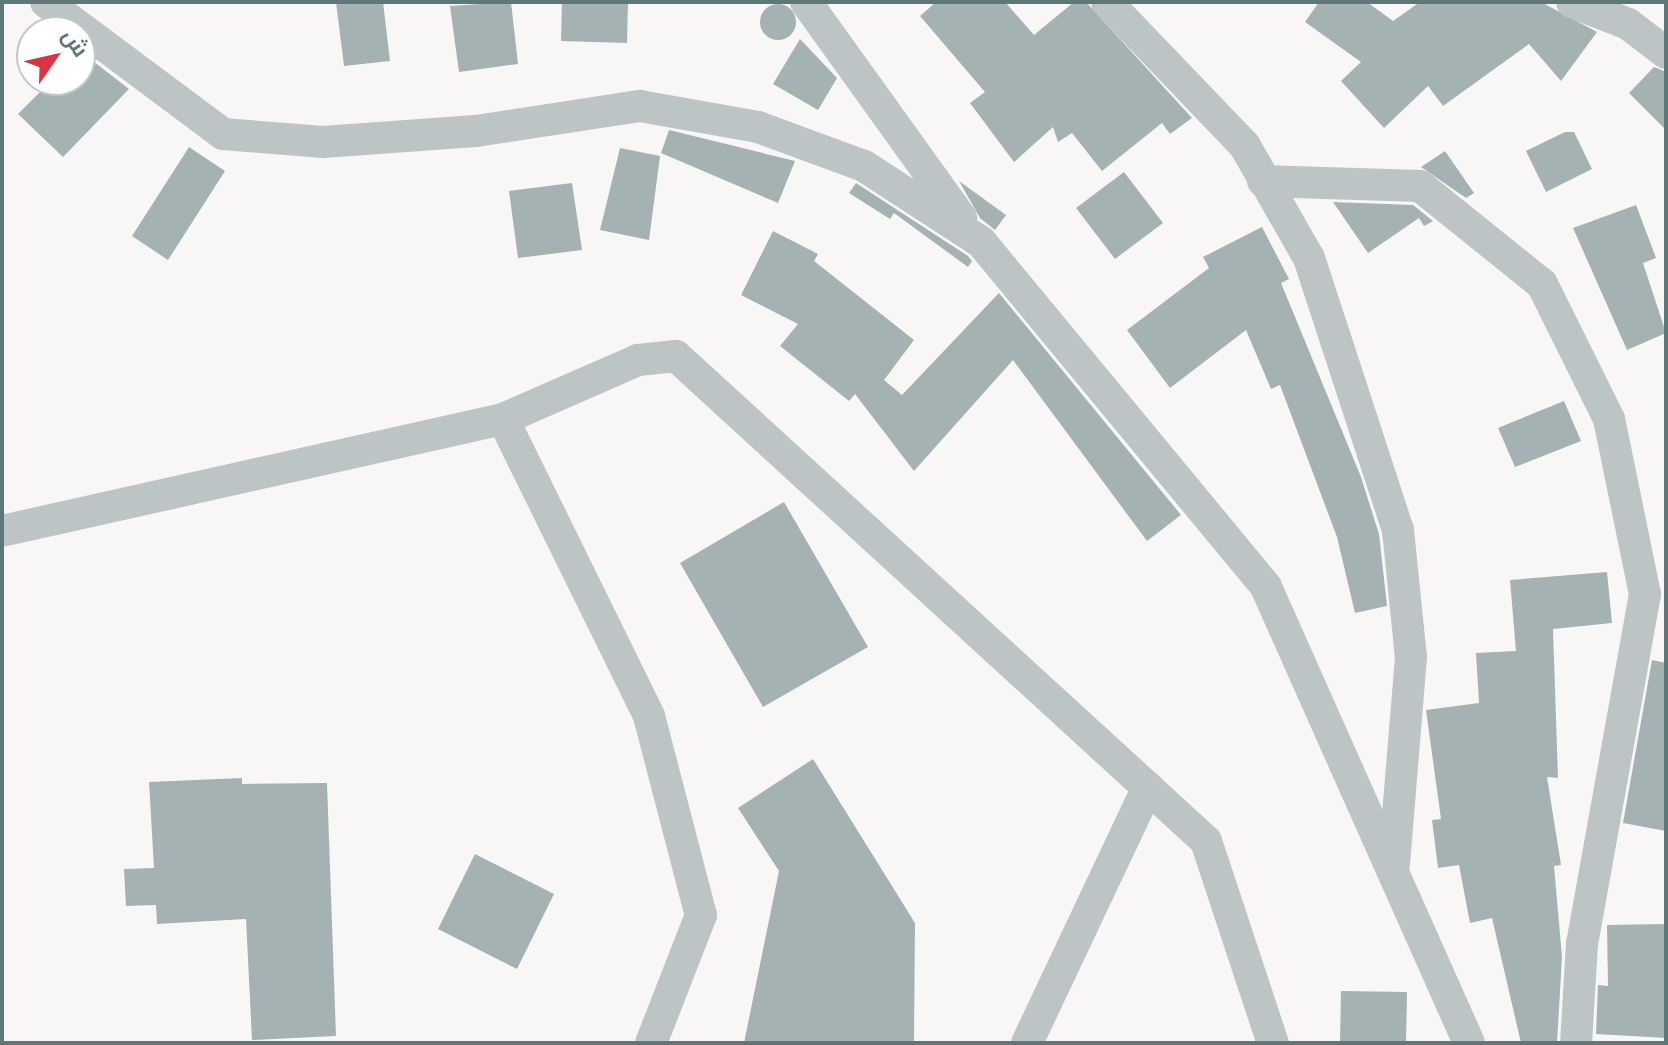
<!DOCTYPE html>
<html>
<head>
<meta charset="utf-8">
<style>
  body { margin:0 }
  #map { position:relative; width:1668px; height:1045px; overflow:hidden; background:#f8f7f6; font-family:"Sofia Sans Condensed",Cairo,sans-serif }
  div>[style] { position:absolute }
  .building>* { inset:0; background:#a4b2b3 }
  .round { border-radius:50% }
  .street>* { height:32px; margin:-16px; padding:0 16px; transform-origin:16px; border-radius:16px; background:#bdc4c5 }
  span { translate:-50% -50%; white-space:nowrap; text-align:center; line-height:1.15; -webkit-text-stroke:8px #fff; paint-order:stroke }
  .frame { position:absolute; inset:0; border:4px solid #607779; pointer-events:none }
  .north { position:absolute; left:16px; top:16px; width:80px; height:80px; box-sizing:border-box; background:#fff; border:2px solid #bfc9c9; border-radius:50%; rotate:56deg; font-size:22px; font-weight:700; line-height:32px; text-align:center; color:#607779 }
  .north::after { content:''; display:block; margin:auto; width:28px; height:36px; background:#db3342; clip-path:polygon(50% 0,100% 100%,50% 72%,0 100%) }
</style>
</head>
<body>
<div id="map">
  <div class="building">
    <div style="clip-path:polygon(336px 2px,383px 2px,390px 61px,344px 66px)"></div>
    <div style="clip-path:polygon(511px 2px,518px 64px,459px 72px,450px 6px)"></div>
    <div style="clip-path:polygon(562px 2px,628px 2px,627px 43px,561px 41px)"></div>
    <div style="clip-path:polygon(936px 2px,1005px 2px,1034px 35px,1074px 2px,1086px 2px,1192px 118px,1170px 134px,1162px 123px,1102px 171px,1072px 133px,1058px 142px,1053px 127px,1014px 162px,970px 103px,985px 92px,920px 16px)"></div>
    <div style="clip-path:polygon(1319px 2px,1367px 2px,1393px 21px,1420px 2px,1541px 2px,1597px 32px,1561px 81px,1529px 44px,1443px 106px,1428px 86px,1384px 128px,1341px 81px,1361px 62px,1305px 22px)"></div>
    <div class="round" style="left:760px;top:4px;width:36px;height:36px"></div>
    <div style="clip-path:polygon(800px 39px,837px 78px,818px 110px,773px 84px)"></div>
    <div style="clip-path:polygon(80px 51px,129px 89px,63px 157px,18px 114px,52px 80px,80px 80px)"></div>
    <div style="clip-path:polygon(1654px 67px,1666px 72px,1666px 130px,1629px 93px)"></div>
    <div style="clip-path:polygon(669px 130px,795px 161px,778px 203px,661px 153px)"></div>
    <div style="clip-path:polygon(1565px 132px,1574px 132px,1592px 169px,1546px 192px,1526px 151px)"></div>
    <div style="clip-path:polygon(189px 147px,225px 171px,168px 260px,132px 236px)"></div>
    <div style="clip-path:polygon(620px 148px,660px 156px,649px 240px,600px 230px)"></div>
    <div style="clip-path:polygon(1445px 151px,1474px 193px,1466px 198px,1421px 167px)"></div>
    <div style="clip-path:polygon(1124px 172px,1163px 223px,1115px 259px,1076px 208px)"></div>
    <div style="clip-path:polygon(959px 181px,1006px 215px,995px 230px,980px 218px)"></div>
    <div style="clip-path:polygon(572px 183px,582px 250px,518px 258px,509px 191px)"></div>
    <div style="clip-path:polygon(856px 183px,968px 256px,972px 261px,968px 267px,894px 213px,890px 219px,849px 193px)"></div>
    <div style="clip-path:polygon(1333px 202px,1413px 205px,1433px 221px,1424px 226px,1419px 218px,1368px 253px)"></div>
    <div style="clip-path:polygon(1636px 205px,1656px 258px,1643px 263px,1666px 333px,1627px 350px,1573px 228px)"></div>
    <div style="clip-path:polygon(1262px 227px,1289px 279px,1281px 283px,1361px 477px,1379px 534px,1387px 606px,1355px 613px,1337px 537px,1280px 385px,1271px 389px,1246px 330px,1170px 388px,1127px 330px,1209px 268px,1203px 257px)"></div>
    <div style="clip-path:polygon(773px 231px,818px 254px,814px 261px,914px 340px,884px 380px,902px 395px,999px 293px,1181px 515px,1147px 541px,1013px 360px,914px 471px,855px 394px,849px 401px,780px 346px,798px 324px,741px 295px)"></div>
    <div style="clip-path:polygon(1564px 401px,1581px 441px,1515px 467px,1498px 428px)"></div>
    <div style="clip-path:polygon(784px 502px,868px 647px,763px 707px,680px 563px)"></div>
    <div style="clip-path:polygon(1607px 572px,1612px 623px,1553px 629px,1558px 778px,1547px 777px,1561px 865px,1554px 866px,1562px 957px,1557px 1043px,1521px 1043px,1492px 918px,1470px 923px,1459px 865px,1438px 868px,1432px 820px,1441px 819px,1426px 710px,1479px 703px,1476px 653px,1516px 651px,1510px 580px)"></div>
    <div style="clip-path:polygon(1652px 660px,1666px 663px,1666px 831px,1623px 823px)"></div>
    <div style="clip-path:polygon(813px 759px,915px 923px,914px 1043px,744px 1043px,779px 871px,738px 808px)"></div>
    <div style="clip-path:polygon(242px 778px,242px 784px,327px 783px,336px 1036px,252px 1040px,246px 919px,157px 924px,156px 905px,126px 906px,124px 869px,154px 868px,149px 782px)"></div>
    <div style="clip-path:polygon(475px 854px,554px 894px,517px 969px,438px 929px)"></div>
    <div style="clip-path:polygon(1666px 924px,1666px 1038px,1596px 1034px,1598px 985px,1608px 986px,1607px 925px)"></div>
    <div style="clip-path:polygon(1341px 991px,1407px 992px,1406px 1043px,1340px 1043px)"></div>
  </div>
  <div class="street">
    <div style="left:46px;top:2px;width:221px;rotate:36.7deg"></div>
    <div style="left:223px;top:134px;width:100px;rotate:4.6deg"></div>
    <div style="left:323px;top:142px;width:153px;rotate:-4.1deg"></div>
    <div style="left:476px;top:131px;width:166px;rotate:-8.7deg"></div>
    <div style="left:640px;top:106px;width:120px;rotate:10.1deg"></div>
    <div style="left:758px;top:127px;width:113px;rotate:20.2deg"></div>
    <div style="left:864px;top:166px;width:140px;rotate:33deg"></div>
    <div style="left:981px;top:242px;width:447px;rotate:50.4deg"></div>
    <div style="left:1266px;top:587px;width:499px;rotate:66deg"></div>
    <div style="left:806px;top:2px;width:266px;rotate:54.3deg"></div>
    <div style="left:1107px;top:2px;width:199px;rotate:46.2deg"></div>
    <div style="left:1245px;top:146px;width:129px;rotate:60.3deg"></div>
    <div style="left:1309px;top:258px;width:286px;rotate:71.9deg"></div>
    <div style="left:1398px;top:530px;width:128px;rotate:84.2deg"></div>
    <div style="left:1411px;top:657px;width:207px;rotate:94.7deg"></div>
    <div style="left:1572px;top:2px;width:60px;rotate:21.4deg"></div>
    <div style="left:1628px;top:24px;width:48px;rotate:37.3deg"></div>
    <div style="left:1263px;top:181px;width:157px;rotate:1.8deg"></div>
    <div style="left:1420px;top:186px;width:156px;rotate:38.8deg"></div>
    <div style="left:1542px;top:284px;width:151px;rotate:63.6deg"></div>
    <div style="left:1609px;top:419px;width:179px;rotate:78.4deg"></div>
    <div style="left:1645px;top:594px;width:355px;rotate:100.2deg"></div>
    <div style="left:1582px;top:943px;width:100px;rotate:93.4deg"></div>
    <div style="left:503px;top:419px;width:331px;rotate:63.8deg"></div>
    <div style="left:649px;top:716px;width:206px;rotate:75.4deg"></div>
    <div style="left:701px;top:915px;width:137px;rotate:111.3deg"></div>
    <div style="left:2px;top:531px;width:513px;rotate:-12.6deg"></div>
    <div style="left:503px;top:419px;width:147px;rotate:-23.6deg"></div>
    <div style="left:638px;top:360px;width:38px;rotate:-6deg"></div>
    <div style="left:676px;top:356px;width:718px;rotate:42.46deg"></div>
    <div style="left:1206px;top:841px;width:213px;rotate:71.7deg"></div>
    <div style="left:1027px;top:1043px;width:283px;rotate:-64.7deg"></div>
  </div>
  <div class="frame"></div>
  <div class="north">ش</div>
</div>
</body>
</html>
